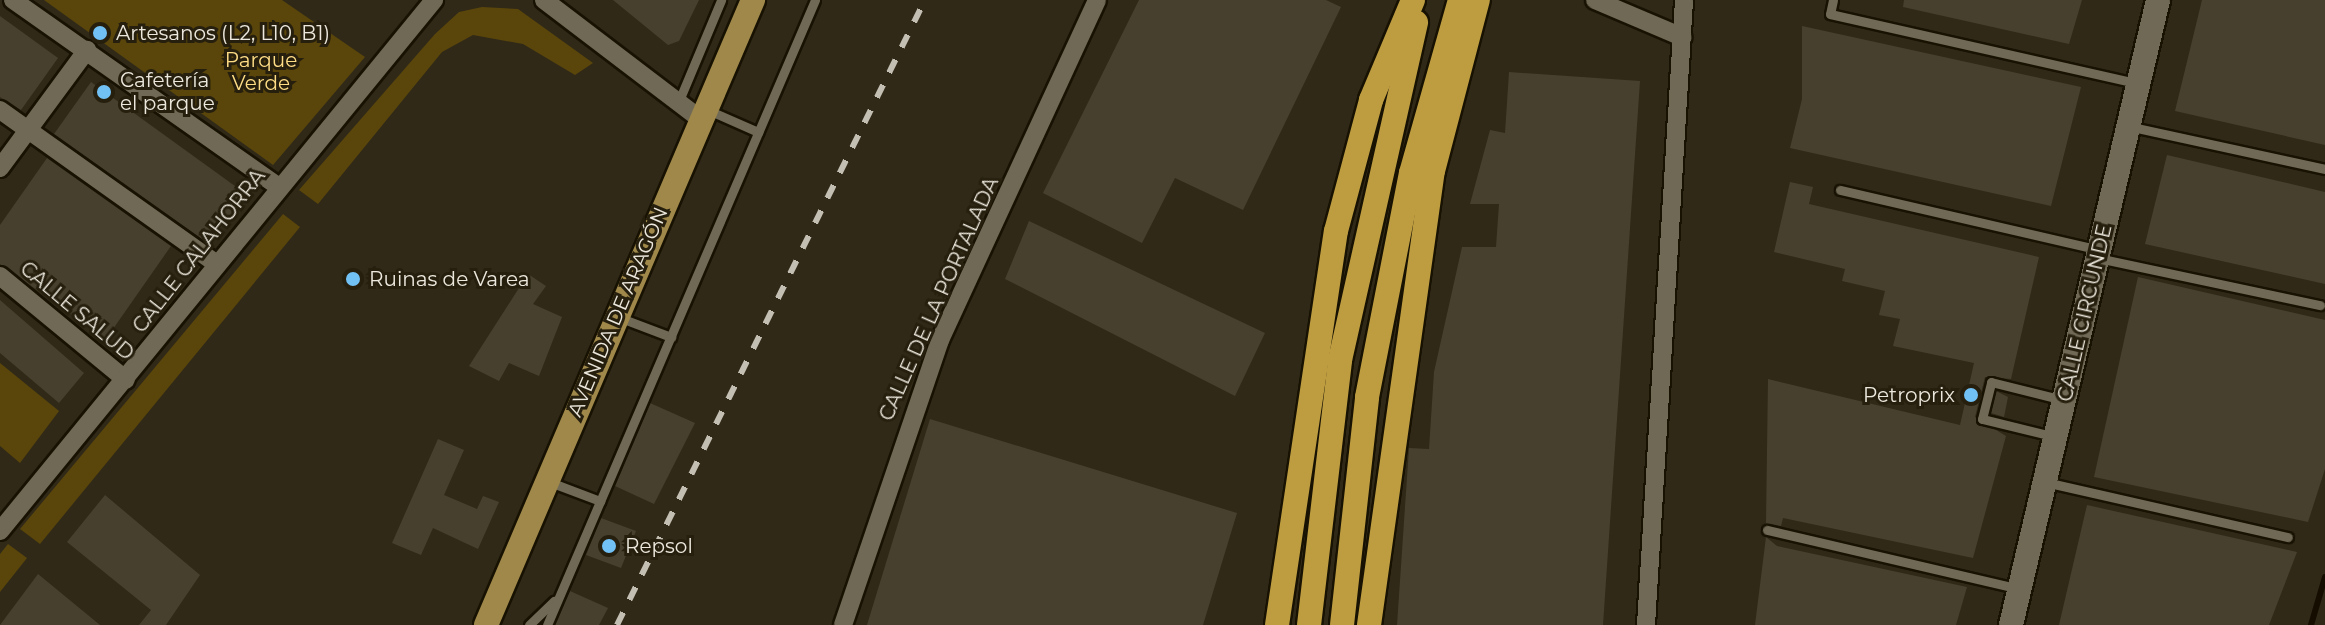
<!DOCTYPE html>
<html>
<head>
<meta charset="utf-8">
<style>
  body { margin:0 }
  #map { position:relative; width:2325px; height:625px; overflow:hidden; background:#302918; font-family:Montserrat,sans-serif }
  div>[style] { position:absolute }
  .green>* { inset:0; background:#5a460a }
  .stream>* { height:6px; margin:-3px; padding:0 3px; transform-origin:3px; border-radius:3px; background:#140d00 }
  .building>* { inset:0; background:#47402e }
  .roads { filter:drop-shadow(2px 0 #181203) drop-shadow(-2px 0 #181203) drop-shadow(0 2px #181203) drop-shadow(0 -2px #181203) }
  .lane>* { height:9px; margin:-4.5px; padding:0 4.5px; transform-origin:4.5px; border-radius:4.5px; background:#706955 }
  .street>* { height:18px; margin:-9px; padding:0 9px; transform-origin:9px; border-radius:9px; background:#706955 }
  .secondary>* { height:24px; margin:-12px; padding:0 12px; transform-origin:12px; border-radius:12px; background:#706955 }
  .primary>* { height:24px; margin:-12px; padding:0 12px; transform-origin:12px; border-radius:12px; background:#9f8849 }
  .highway>* { height:24px; margin:-12px; padding:0 12px; transform-origin:12px; border-radius:12px; background:#be9d41 }
  .rail>* { height:6px; margin-top:-3px; transform-origin:0; background:repeating-linear-gradient(90deg,#c4bfb3 0 14px,transparent 0 28px) }
  .dots>* { width:22px; height:22px; translate:-50% -50%; box-sizing:border-box; border:4px solid #261f0e; border-radius:50% }
  span { translate:-50% -50%; white-space:nowrap; text-align:center; line-height:1.15; -webkit-text-stroke:6px #261f0e; paint-order:stroke }
  .poi-label { font-size:20px; color:#ece8dd }
  .left { translate:0 -50%; text-align:left }
  .right { translate:-100% -50%; text-align:right }
  .park-label { font-size:20px; color:#fedd85 }
  .street-label { font-size:20px; color:#ece8dd }
</style>
</head>
<body>
<div id="map">
  <div class="green">
    <div style="clip-path:polygon(44px 0,282px 0,365px 57px,273px 165px)"></div>
    <div style="clip-path:polygon(482px 7px,518px 9px,593px 63px,575px 75px,523px 44px,473px 35px,442px 52px,318px 204px,299px 190px,435px 34px,459px 12px)"></div>
    <div style="clip-path:polygon(283px 214px,300px 227px,40px 544px,20px 529px)"></div>
    <div style="clip-path:polygon(0 363px,59px 411px,20px 463px,0 446px)"></div>
    <div style="clip-path:polygon(8px 544px,27px 558px,0 592px,0 554px)"></div>
  </div>
  <div class="stream">
    <div style="left:2311px;top:625px;width:50px;rotate:-73.7deg"></div>
  </div>
  <div class="building">
    <div style="clip-path:polygon(613px 0,699px 0,679px 41px,668px 45px)"></div>
    <div style="clip-path:polygon(1139px 0,1326px 0,1341px 7px,1243px 210px,1175px 178px,1142px 243px,1043px 193px)"></div>
    <div style="clip-path:polygon(1904px 0,2082px 0,2069px 44px,1903px 7px)"></div>
    <div style="clip-path:polygon(2202px 0,2325px 0,2325px 145px,2175px 111px)"></div>
    <div style="clip-path:polygon(0 16px,58px 58px,21px 110px,0 97px)"></div>
    <div style="clip-path:polygon(1802px 26px,2081px 87px,2051px 206px,1790px 148px,1802px 99px)"></div>
    <div style="clip-path:polygon(1509px 72px,1640px 81px,1603px 625px,1397px 625px,1409px 448px,1429px 449px,1434px 372px,1462px 247px,1496px 247px,1499px 204px,1470px 204px,1490px 130px,1505px 133px)"></div>
    <div style="clip-path:polygon(91px 82px,246px 194px,209px 244px,54px 134px)"></div>
    <div style="clip-path:polygon(2167px 155px,2325px 192px,2325px 284px,2145px 244px)"></div>
    <div style="clip-path:polygon(47px 158px,171px 246px,106px 339px,0 264px,0 225px)"></div>
    <div style="clip-path:polygon(1790px 182px,1813px 187px,1809px 204px,2039px 257px,2011px 379px,1985px 377px,1975px 417px,2006px 436px,1973px 558px,1783px 518px,1781px 526px,1766px 523px,1768px 379px,1960px 425px,1974px 363px,1893px 346px,1900px 319px,1879px 315px,1885px 291px,1842px 281px,1845px 269px,1774px 252px)"></div>
    <div style="clip-path:polygon(1029px 221px,1265px 333px,1235px 396px,1005px 279px)"></div>
    <div style="clip-path:polygon(528px 274px,546px 286px,533px 304px,562px 317px,539px 376px,509px 363px,499px 381px,469px 366px)"></div>
    <div style="clip-path:polygon(2138px 277px,2325px 320px,2325px 469px,2308px 522px,2094px 477px)"></div>
    <div style="clip-path:polygon(0 300px,84px 373px,59px 403px,0 353px)"></div>
    <div style="clip-path:polygon(1996px 391px,2008px 397px,2004px 417px,1991px 413px)"></div>
    <div style="clip-path:polygon(650px 403px,695px 423px,654px 504px,615px 486px)"></div>
    <div style="clip-path:polygon(930px 419px,1237px 513px,1203px 625px,867px 625px)"></div>
    <div style="clip-path:polygon(438px 439px,464px 450px,444px 495px,477px 509px,483px 496px,499px 502px,478px 549px,433px 528px,421px 555px,392px 543px)"></div>
    <div style="clip-path:polygon(105px 495px,200px 575px,166px 625px,139px 625px,151px 610px,67px 542px)"></div>
    <div style="clip-path:polygon(2087px 505px,2297px 552px,2269px 625px,2059px 625px)"></div>
    <div style="clip-path:polygon(601px 518px,636px 531px,621px 568px,586px 555px)"></div>
    <div style="clip-path:polygon(1766px 537px,1777px 546px,1967px 587px,1956px 625px,1755px 625px)"></div>
    <div style="clip-path:polygon(38px 574px,100px 625px,0 625px)"></div>
    <div style="clip-path:polygon(570px 591px,608px 608px,599px 625px,555px 625px)"></div>
  </div>
  <div class="roads">
    <div class="lane">
      <div style="left:1833px;top:0;width:14px;rotate:102deg"></div>
      <div style="left:1830px;top:14px;width:313px;rotate:12.7deg"></div>
      <div style="left:678px;top:103px;width:112px;rotate:-67.3deg"></div>
      <div style="left:708px;top:110px;width:55px;rotate:23.7deg"></div>
      <div style="left:2128px;top:126px;width:202px;rotate:12.3deg"></div>
      <div style="left:1840px;top:190px;width:263px;rotate:13deg"></div>
      <div style="left:2098px;top:258px;width:227px;rotate:12deg"></div>
      <div style="left:618px;top:317px;width:57px;rotate:20.7deg"></div>
      <div style="left:2052px;top:436px;width:72px;rotate:-166.3deg"></div>
      <div style="left:1982px;top:419px;width:38px;rotate:-76deg"></div>
      <div style="left:1991px;top:382px;width:75px;rotate:13.9deg"></div>
      <div style="left:547px;top:481px;width:57px;rotate:20.7deg"></div>
      <div style="left:2045px;top:482px;width:249px;rotate:12.8deg"></div>
      <div style="left:1767px;top:530px;width:257px;rotate:13.1deg"></div>
      <div style="left:529px;top:625px;width:35px;rotate:-44deg"></div>
      <div style="left:547px;top:625px;width:680px;rotate:-66.79deg"></div>
    </div>
    <div class="street">
      <div style="left:13px;top:0;width:324px;rotate:35.1deg"></div>
      <div style="left:544px;top:0;width:196px;rotate:37.3deg"></div>
      <div style="left:1595px;top:0;width:95px;rotate:23deg"></div>
      <div style="left:0;top:110px;width:264px;rotate:35.4deg"></div>
      <div style="left:0;top:168px;width:147px;rotate:-53.6deg"></div>
      <div style="left:0;top:276px;width:163px;rotate:39.5deg"></div>
      <div style="left:0;top:531px;width:686px;rotate:-50.74deg"></div>
      <div style="left:843px;top:625px;width:301px;rotate:-71.2deg"></div>
      <div style="left:940px;top:340px;width:374px;rotate:-65.2deg"></div>
      <div style="left:1646px;top:625px;width:626px;rotate:-86.52deg"></div>
    </div>
    <div class="secondary">
      <div style="left:2011px;top:625px;width:642px;rotate:-76.76deg"></div>
    </div>
    <div class="primary">
      <div style="left:486px;top:625px;width:680px;rotate:-66.87deg"></div>
    </div>
    <div class="highway">
      <div style="left:1277px;top:625px;width:398px;rotate:-81.5deg"></div>
      <div style="left:1336px;top:231px;width:136px;rotate:-75deg"></div>
      <div style="left:1371px;top:100px;width:108px;rotate:-67.2deg"></div>
      <div style="left:1309px;top:625px;width:267px;rotate:-83.3deg"></div>
      <div style="left:1340px;top:360px;width:346px;rotate:-77.3deg"></div>
      <div style="left:1342px;top:625px;width:229px;rotate:-83.7deg"></div>
      <div style="left:1367px;top:397px;width:228px;rotate:-78.9deg"></div>
      <div style="left:1411px;top:173px;width:180px;rotate:-74.2deg"></div>
      <div style="left:1369px;top:625px;width:458px;rotate:-82deg"></div>
      <div style="left:1433px;top:171px;width:177px;rotate:-75.3deg"></div>
    </div>
  </div>
  <div class="rail">
    <div style="left:617px;top:625px;width:697px;rotate:-63.77deg"></div>
  </div>
  <div class="dots">
    <div style="left:100px;top:33px;background:#72c1f5"></div>
    <div style="left:104px;top:92px;background:#72c1f5"></div>
    <div style="left:353px;top:279px;background:#72c1f5"></div>
    <div style="left:1971px;top:395px;background:#72c1f5"></div>
    <div style="left:609px;top:546px;background:#72c1f5"></div>
  </div>
  <div class="poi-label">
    <span class="left" style="left:116px;top:33px">Artesanos (L2, L10, B1)</span>
    <span class="left" style="left:120px;top:92px">Cafetería<br>el parque</span>
    <span class="left" style="left:369px;top:279px">Ruinas de Varea</span>
    <span class="right" style="left:1955px;top:395px">Petroprix</span>
    <span class="left" style="left:625px;top:546px">Repsol</span>
  </div>
  <div class="park-label">
    <span style="left:261px;top:72px">Parque<br>Verde</span>
  </div>
  <div class="street-label">
    <span style="left:199px;top:251px;rotate:-52deg">CALLE CALAHORRA</span>
    <span style="left:939px;top:299px;rotate:-66deg">CALLE DE LA PORTALADA</span>
    <span style="left:77px;top:311px;rotate:40deg">CALLE SALUD</span>
    <span style="left:618px;top:312px;rotate:-67deg">AVENIDA DE ARAGÓN</span>
    <span style="left:2085px;top:313px;rotate:-77deg">CALLE CIRCUNDE</span>
  </div>
</div>
</body>
</html>
